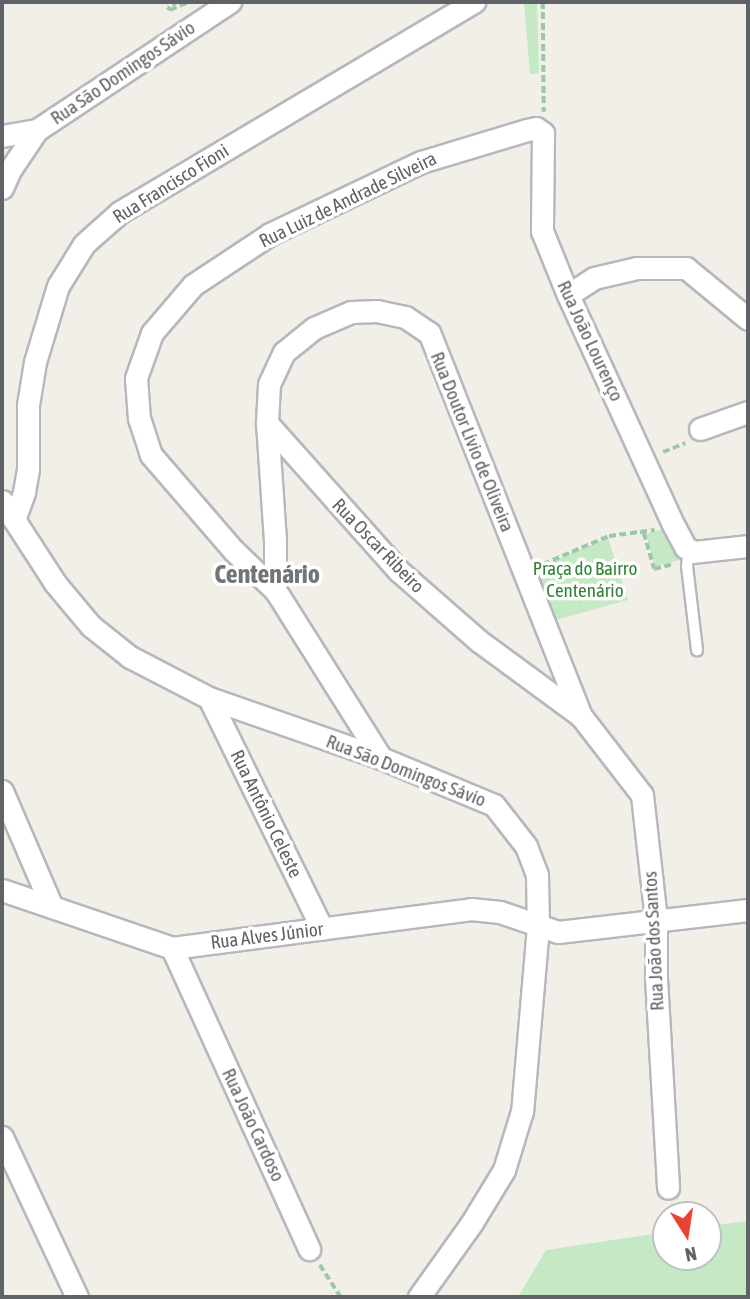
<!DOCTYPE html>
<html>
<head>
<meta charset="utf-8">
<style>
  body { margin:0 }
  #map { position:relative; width:750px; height:1299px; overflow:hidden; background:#f1efe8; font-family:"Asap Condensed",sans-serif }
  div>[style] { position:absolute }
  .green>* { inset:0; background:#c5e8c5 }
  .path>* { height:3.5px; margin-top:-1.75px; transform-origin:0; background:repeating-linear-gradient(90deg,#9cc7a9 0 7px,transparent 0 10.5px) }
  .roads { filter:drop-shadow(2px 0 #b5b8bc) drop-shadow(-2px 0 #b5b8bc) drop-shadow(0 2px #b5b8bc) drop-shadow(0 -2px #b5b8bc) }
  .lane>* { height:10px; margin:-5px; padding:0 5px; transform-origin:5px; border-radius:5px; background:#fff }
  .street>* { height:21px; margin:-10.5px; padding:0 10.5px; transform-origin:10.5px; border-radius:10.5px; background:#fff }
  span { translate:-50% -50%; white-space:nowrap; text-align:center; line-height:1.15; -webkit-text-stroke:7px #fff; paint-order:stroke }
  .street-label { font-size:19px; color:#5f6368 }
  .park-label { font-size:19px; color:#348238 }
  .district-label { font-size:26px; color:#70757a; font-weight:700 }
  .frame { position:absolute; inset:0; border:4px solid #5f6368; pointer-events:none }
  .north { position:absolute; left:652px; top:1201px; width:70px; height:70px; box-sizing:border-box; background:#fff; border:2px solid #bfc1c3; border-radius:50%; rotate:168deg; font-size:19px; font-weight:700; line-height:28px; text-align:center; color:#5f6368 }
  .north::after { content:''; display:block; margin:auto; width:24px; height:32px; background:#ea4335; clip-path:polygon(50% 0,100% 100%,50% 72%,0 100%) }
</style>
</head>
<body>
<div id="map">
  <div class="green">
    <div style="clip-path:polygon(524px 2px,537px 2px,539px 73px,530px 74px)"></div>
    <div style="clip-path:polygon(671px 527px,679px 560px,655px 567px,646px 534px)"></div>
    <div style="clip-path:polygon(608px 538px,628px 600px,552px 621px,531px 570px)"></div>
    <div style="clip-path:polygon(748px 1221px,748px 1297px,518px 1297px,546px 1250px,666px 1232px,666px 1257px,708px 1257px,708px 1226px)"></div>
  </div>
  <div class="path">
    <div style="left:178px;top:2px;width:11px;rotate:153deg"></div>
    <div style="left:168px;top:7px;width:4px;rotate:56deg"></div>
    <div style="left:170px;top:10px;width:20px;rotate:-24deg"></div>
    <div style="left:543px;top:2px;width:110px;rotate:89.5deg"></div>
    <div style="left:663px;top:452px;width:24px;rotate:-22deg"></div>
    <div style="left:644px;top:533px;width:37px;rotate:74deg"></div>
    <div style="left:654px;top:569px;width:21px;rotate:-14deg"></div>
    <div style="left:543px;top:564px;width:72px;rotate:-23deg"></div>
    <div style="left:609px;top:536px;width:46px;rotate:-7.4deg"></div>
    <div style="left:320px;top:1265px;width:38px;rotate:57deg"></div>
  </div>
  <div class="roads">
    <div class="lane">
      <div style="left:689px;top:551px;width:15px;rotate:98deg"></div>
      <div style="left:687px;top:566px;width:85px;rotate:83.2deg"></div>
    </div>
    <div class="street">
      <div style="left:2px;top:136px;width:36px;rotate:-10deg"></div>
      <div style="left:2px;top:188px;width:20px;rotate:-66deg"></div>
      <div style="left:10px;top:170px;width:48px;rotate:-56deg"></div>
      <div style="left:37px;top:130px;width:232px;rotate:-33.6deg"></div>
      <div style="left:568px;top:295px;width:31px;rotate:-33deg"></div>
      <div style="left:594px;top:278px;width:44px;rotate:-13.1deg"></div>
      <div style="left:637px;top:268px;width:49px"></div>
      <div style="left:686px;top:268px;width:80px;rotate:39.4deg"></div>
      <div style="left:267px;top:423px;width:198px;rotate:48.3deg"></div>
      <div style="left:399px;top:571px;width:106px;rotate:41.2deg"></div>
      <div style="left:479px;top:641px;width:127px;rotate:36.3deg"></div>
      <div style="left:581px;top:716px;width:412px;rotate:-111.6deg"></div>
      <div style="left:429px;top:333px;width:29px;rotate:-146deg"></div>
      <div style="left:405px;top:317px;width:29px;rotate:-168deg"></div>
      <div style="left:377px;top:311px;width:26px;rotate:178deg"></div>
      <div style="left:351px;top:312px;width:40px;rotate:156.6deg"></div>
      <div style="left:314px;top:328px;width:38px;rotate:141deg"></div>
      <div style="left:284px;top:352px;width:35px;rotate:115deg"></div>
      <div style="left:269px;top:384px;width:39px;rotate:93deg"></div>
      <div style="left:267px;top:423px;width:117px;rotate:86.1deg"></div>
      <div style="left:275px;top:540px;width:50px;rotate:90deg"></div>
      <div style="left:700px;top:429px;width:51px;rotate:-19.5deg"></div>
      <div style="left:2px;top:501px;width:98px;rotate:57.1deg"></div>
      <div style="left:55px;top:583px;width:56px;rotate:50.1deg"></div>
      <div style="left:91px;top:626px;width:50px;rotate:38.5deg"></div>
      <div style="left:130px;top:657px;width:89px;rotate:27.4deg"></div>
      <div style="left:209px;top:698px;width:182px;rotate:19.2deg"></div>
      <div style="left:381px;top:758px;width:122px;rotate:22.6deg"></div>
      <div style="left:494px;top:805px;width:52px;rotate:52deg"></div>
      <div style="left:526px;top:846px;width:31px;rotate:69deg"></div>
      <div style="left:537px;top:875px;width:51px;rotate:88.9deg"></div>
      <div style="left:538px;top:926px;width:186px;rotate:94.9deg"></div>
      <div style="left:522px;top:1111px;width:62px;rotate:107deg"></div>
      <div style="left:504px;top:1170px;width:63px;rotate:121.4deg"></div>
      <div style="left:471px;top:1224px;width:90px;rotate:125.5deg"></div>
      <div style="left:14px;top:520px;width:30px;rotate:-70deg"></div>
      <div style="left:24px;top:492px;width:23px;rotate:-80deg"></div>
      <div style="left:28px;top:469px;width:64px;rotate:-90deg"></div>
      <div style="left:28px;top:405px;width:44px;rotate:-80.8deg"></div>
      <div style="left:35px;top:362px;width:79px;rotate:-73.2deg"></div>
      <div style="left:58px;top:286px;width:49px;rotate:-58.2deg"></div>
      <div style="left:84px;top:244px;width:48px;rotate:-41.6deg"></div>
      <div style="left:120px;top:212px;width:412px;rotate:-30.7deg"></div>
      <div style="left:209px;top:698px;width:257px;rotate:63.9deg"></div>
      <div style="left:581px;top:716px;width:100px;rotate:52.3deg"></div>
      <div style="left:642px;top:795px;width:126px;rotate:83.6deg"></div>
      <div style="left:656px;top:920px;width:58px;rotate:90deg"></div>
      <div style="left:656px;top:978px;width:210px;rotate:86.7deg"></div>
      <div style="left:381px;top:758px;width:199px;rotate:-122.2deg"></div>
      <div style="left:275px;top:590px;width:57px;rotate:-136.4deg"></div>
      <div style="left:234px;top:551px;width:127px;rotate:-130.8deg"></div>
      <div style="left:151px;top:455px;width:38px;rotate:-108deg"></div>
      <div style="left:139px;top:419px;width:41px;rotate:-94.2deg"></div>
      <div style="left:136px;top:378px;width:48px;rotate:-70.4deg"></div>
      <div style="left:152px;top:333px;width:63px;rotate:-49.5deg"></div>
      <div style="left:193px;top:285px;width:92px;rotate:-33.5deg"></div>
      <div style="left:270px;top:234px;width:167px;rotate:-25.5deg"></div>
      <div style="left:421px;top:162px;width:111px;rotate:-16.8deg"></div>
      <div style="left:527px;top:130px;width:9px;rotate:-13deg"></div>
      <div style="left:536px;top:128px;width:9px;rotate:36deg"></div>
      <div style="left:543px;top:133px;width:98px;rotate:90.6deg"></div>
      <div style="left:542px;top:231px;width:69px;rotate:67.9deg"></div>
      <div style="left:568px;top:295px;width:254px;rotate:65.4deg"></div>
      <div style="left:674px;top:526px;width:24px;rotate:62deg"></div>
      <div style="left:685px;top:547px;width:9px;rotate:32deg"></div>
      <div style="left:693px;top:552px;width:55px;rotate:-6.2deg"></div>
      <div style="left:2px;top:791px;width:126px;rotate:66.7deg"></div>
      <div style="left:2px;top:890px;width:180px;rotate:18.8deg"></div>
      <div style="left:172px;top:948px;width:302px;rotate:-7.4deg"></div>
      <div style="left:471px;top:909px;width:29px;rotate:6deg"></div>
      <div style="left:500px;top:912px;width:61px;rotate:19deg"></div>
      <div style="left:558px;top:932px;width:191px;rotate:-6.6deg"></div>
      <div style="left:172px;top:948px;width:331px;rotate:65.5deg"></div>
      <div style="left:2px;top:1137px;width:177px;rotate:64.9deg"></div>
    </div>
  </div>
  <div class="street-label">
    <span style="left:123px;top:73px;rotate:-34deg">Rua São Domingos Sávio</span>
    <span style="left:171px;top:184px;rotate:-32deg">Rua Francisco Fioni</span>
    <span style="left:348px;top:200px;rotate:-26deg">Rua Luiz de Andrade Silveira</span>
    <span style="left:590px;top:341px;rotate:65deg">Rua João Lourenço</span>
    <span style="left:472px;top:442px;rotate:68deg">Rua Doutor Lívio de Oliveira</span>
    <span style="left:378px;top:546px;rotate:46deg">Rua Oscar Ribeiro</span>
    <span style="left:406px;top:771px;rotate:21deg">Rua São Domingos Sávio</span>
    <span style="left:266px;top:814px;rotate:64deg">Rua Antônio Celeste</span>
    <span style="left:267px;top:936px;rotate:-7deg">Rua Alves Júnior</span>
    <span style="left:654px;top:941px;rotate:-93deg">Rua João dos Santos</span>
    <span style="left:253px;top:1125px;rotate:65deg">Rua João Cardoso</span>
  </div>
  <div class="park-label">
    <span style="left:585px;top:580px">Praça do Bairro<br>Centenário</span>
  </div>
  <div class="district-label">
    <span style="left:267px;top:575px">Centenário</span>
  </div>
  <div class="frame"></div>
  <div class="north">N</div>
</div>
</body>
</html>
